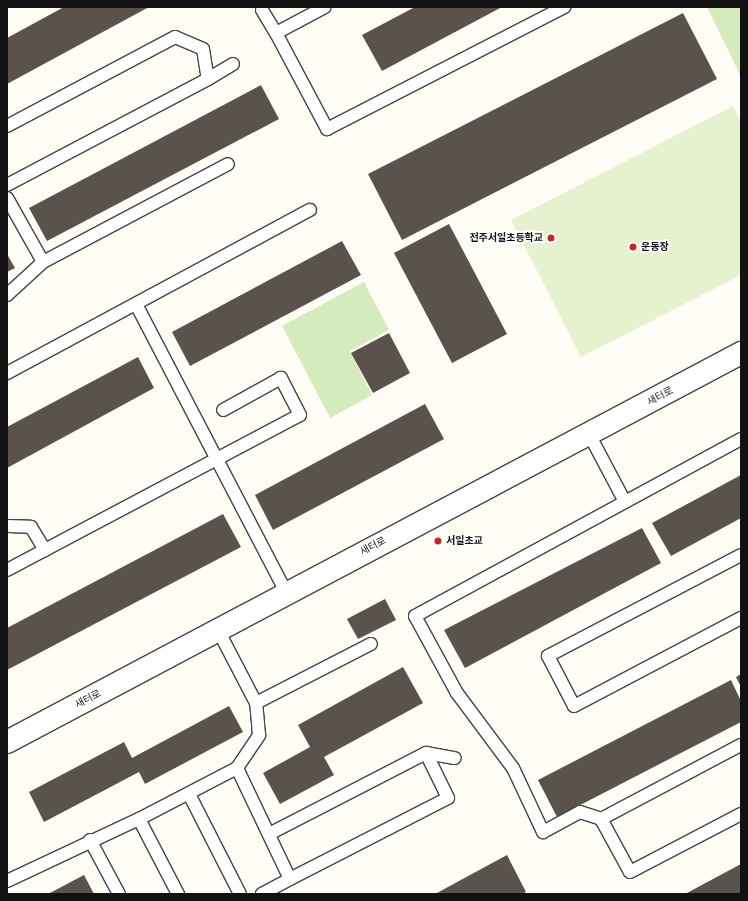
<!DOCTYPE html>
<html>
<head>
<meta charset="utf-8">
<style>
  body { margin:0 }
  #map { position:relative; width:748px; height:901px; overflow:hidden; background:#fffdf5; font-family:Lora,"Noto Sans KR",serif }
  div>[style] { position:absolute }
  .green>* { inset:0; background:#d5ebbd }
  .pitch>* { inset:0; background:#e6f2cf }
  .building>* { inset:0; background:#5a524d }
  .roads { filter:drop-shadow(1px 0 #444) drop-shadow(-1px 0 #444) drop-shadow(0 1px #444) drop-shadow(0 -1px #444) }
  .service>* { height:12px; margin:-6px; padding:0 6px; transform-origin:6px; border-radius:6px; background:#fff }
  .tertiary>* { height:22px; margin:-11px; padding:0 11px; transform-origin:11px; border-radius:11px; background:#fff }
  .dots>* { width:11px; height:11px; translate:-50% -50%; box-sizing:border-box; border:2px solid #fff; border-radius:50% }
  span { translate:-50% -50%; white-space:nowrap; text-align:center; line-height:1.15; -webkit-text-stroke:4px #fff; paint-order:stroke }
  .poi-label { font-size:10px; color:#111; font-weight:700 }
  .right { translate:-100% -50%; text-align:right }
  .left { translate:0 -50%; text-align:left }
  .street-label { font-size:10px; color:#111 }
  .frame { position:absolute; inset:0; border:8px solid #111; pointer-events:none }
</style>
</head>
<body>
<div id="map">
  <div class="green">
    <div style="clip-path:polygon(707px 7px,741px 7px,741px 77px)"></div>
    <div style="clip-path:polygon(364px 282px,389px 330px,350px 351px,372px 395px,330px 418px,282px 326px)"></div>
  </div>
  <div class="pitch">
    <div style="clip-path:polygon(733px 106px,741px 122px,741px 275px,581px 357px,511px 220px)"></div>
  </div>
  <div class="building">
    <div style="clip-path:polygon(64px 7px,149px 7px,7px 84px,7px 38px)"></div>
    <div style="clip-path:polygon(415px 7px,502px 7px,382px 71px,362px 35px)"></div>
    <div style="clip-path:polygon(683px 13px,717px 79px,402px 240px,368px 174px)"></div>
    <div style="clip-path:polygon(261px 85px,279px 119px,47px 241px,29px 208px)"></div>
    <div style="clip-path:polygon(449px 224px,507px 334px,452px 363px,394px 253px)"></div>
    <div style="clip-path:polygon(342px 241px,361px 275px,190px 366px,172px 332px)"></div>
    <div style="clip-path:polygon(7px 254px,15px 268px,7px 272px)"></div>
    <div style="clip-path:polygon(389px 333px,410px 373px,373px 393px,351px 353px)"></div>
    <div style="clip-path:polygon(138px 357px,154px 388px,7px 468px,7px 427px)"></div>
    <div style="clip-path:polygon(425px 404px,444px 439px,273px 530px,255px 495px)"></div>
    <div style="clip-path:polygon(741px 475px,741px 518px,671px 556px,652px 523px)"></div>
    <div style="clip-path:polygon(223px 514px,241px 547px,7px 670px,7px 628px)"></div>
    <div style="clip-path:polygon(642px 528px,661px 563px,465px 668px,444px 630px)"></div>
    <div style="clip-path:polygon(385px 599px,396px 620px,358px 639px,347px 619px)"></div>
    <div style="clip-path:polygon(403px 667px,423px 703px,324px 757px,334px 775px,280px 804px,263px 773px,310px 747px,298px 725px)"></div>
    <div style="clip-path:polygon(741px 674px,741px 687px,736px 677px)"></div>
    <div style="clip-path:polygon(731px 680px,741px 701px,741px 722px,557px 817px,538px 780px)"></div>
    <div style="clip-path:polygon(229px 706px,243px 732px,145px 784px,139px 772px,44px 822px,29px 792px,124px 742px,132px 758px)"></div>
    <div style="clip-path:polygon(507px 855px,526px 892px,522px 894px,435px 894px)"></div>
    <div style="clip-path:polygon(741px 864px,741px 894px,685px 894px)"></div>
    <div style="clip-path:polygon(84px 875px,94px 894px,48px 894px)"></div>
  </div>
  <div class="roads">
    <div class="service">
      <div style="left:262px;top:10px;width:27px;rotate:59deg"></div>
      <div style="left:276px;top:33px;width:55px;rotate:-28deg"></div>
      <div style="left:276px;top:33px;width:109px;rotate:62deg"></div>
      <div style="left:327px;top:129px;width:267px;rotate:-27.2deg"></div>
      <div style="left:7px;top:126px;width:190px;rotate:-27.9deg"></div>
      <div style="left:175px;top:37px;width:30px;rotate:23deg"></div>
      <div style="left:203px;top:49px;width:30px;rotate:81deg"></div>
      <div style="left:7px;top:185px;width:227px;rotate:-27.8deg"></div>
      <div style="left:208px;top:79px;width:29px;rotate:-31deg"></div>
      <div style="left:7px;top:198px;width:73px;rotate:60.6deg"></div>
      <div style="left:43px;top:262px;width:209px;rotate:-27.9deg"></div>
      <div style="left:7px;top:295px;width:49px;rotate:-42.5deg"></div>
      <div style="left:136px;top:304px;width:325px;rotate:62.5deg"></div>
      <div style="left:7px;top:373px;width:344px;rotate:-28.3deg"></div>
      <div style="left:589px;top:434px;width:75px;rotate:62.1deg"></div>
      <div style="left:741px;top:439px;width:371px;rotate:151.5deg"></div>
      <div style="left:415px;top:616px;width:88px;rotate:61.4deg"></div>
      <div style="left:457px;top:693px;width:94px;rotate:53.3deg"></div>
      <div style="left:513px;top:768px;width:71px;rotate:64.9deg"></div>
      <div style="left:543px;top:832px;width:42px;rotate:-28.4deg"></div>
      <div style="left:580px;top:812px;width:22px;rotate:18deg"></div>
      <div style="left:601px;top:819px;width:60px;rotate:61.3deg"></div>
      <div style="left:630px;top:872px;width:125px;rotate:-27.6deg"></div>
      <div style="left:7px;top:526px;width:24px;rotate:2deg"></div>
      <div style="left:31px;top:527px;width:27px;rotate:59deg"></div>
      <div style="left:741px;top:555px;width:218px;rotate:152.4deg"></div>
      <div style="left:548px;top:656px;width:56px;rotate:62.5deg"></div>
      <div style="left:574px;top:706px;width:189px;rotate:-27.8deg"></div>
      <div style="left:7px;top:570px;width:331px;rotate:-27.9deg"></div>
      <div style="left:300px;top:415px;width:42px;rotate:-117.2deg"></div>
      <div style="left:281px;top:378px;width:66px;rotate:151.1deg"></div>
      <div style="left:218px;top:630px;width:82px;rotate:62.5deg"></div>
      <div style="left:426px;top:753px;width:29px;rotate:10deg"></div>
      <div style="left:237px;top:768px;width:123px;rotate:64.5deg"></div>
      <div style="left:290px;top:879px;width:32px;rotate:152deg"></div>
      <div style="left:189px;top:794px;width:112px;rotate:63deg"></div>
      <div style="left:139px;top:819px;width:85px;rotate:62.5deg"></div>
      <div style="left:601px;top:819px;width:158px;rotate:-27.9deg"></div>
      <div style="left:269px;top:834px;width:177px;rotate:-27.3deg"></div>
      <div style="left:426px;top:753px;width:50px;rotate:63.9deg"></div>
      <div style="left:448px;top:798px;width:178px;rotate:152.9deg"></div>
      <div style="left:90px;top:840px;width:61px;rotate:61.8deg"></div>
      <div style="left:7px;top:881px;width:146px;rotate:-25.2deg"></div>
      <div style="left:139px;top:819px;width:110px;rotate:-27.5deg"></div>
      <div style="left:237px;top:768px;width:40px;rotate:-56deg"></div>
      <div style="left:259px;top:735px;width:32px;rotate:-95deg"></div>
      <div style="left:256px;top:703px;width:129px;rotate:-27.2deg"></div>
    </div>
    <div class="tertiary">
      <div style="left:7px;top:742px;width:831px;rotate:-27.92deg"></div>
    </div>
  </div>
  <div class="dots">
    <div style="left:551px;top:238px;background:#c4262e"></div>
    <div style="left:633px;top:247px;background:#c4262e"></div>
    <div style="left:438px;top:541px;background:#c4262e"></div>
  </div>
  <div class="poi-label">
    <span class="right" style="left:543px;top:238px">전주서일초등학교</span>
    <span class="left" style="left:641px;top:247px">운동장</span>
    <span class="left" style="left:446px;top:541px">서일초교</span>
  </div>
  <div class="street-label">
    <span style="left:660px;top:396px;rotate:-28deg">새터로</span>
    <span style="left:373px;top:546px;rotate:-28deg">새터로</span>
    <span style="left:88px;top:699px;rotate:-28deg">새터로</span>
  </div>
  <div class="frame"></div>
</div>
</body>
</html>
